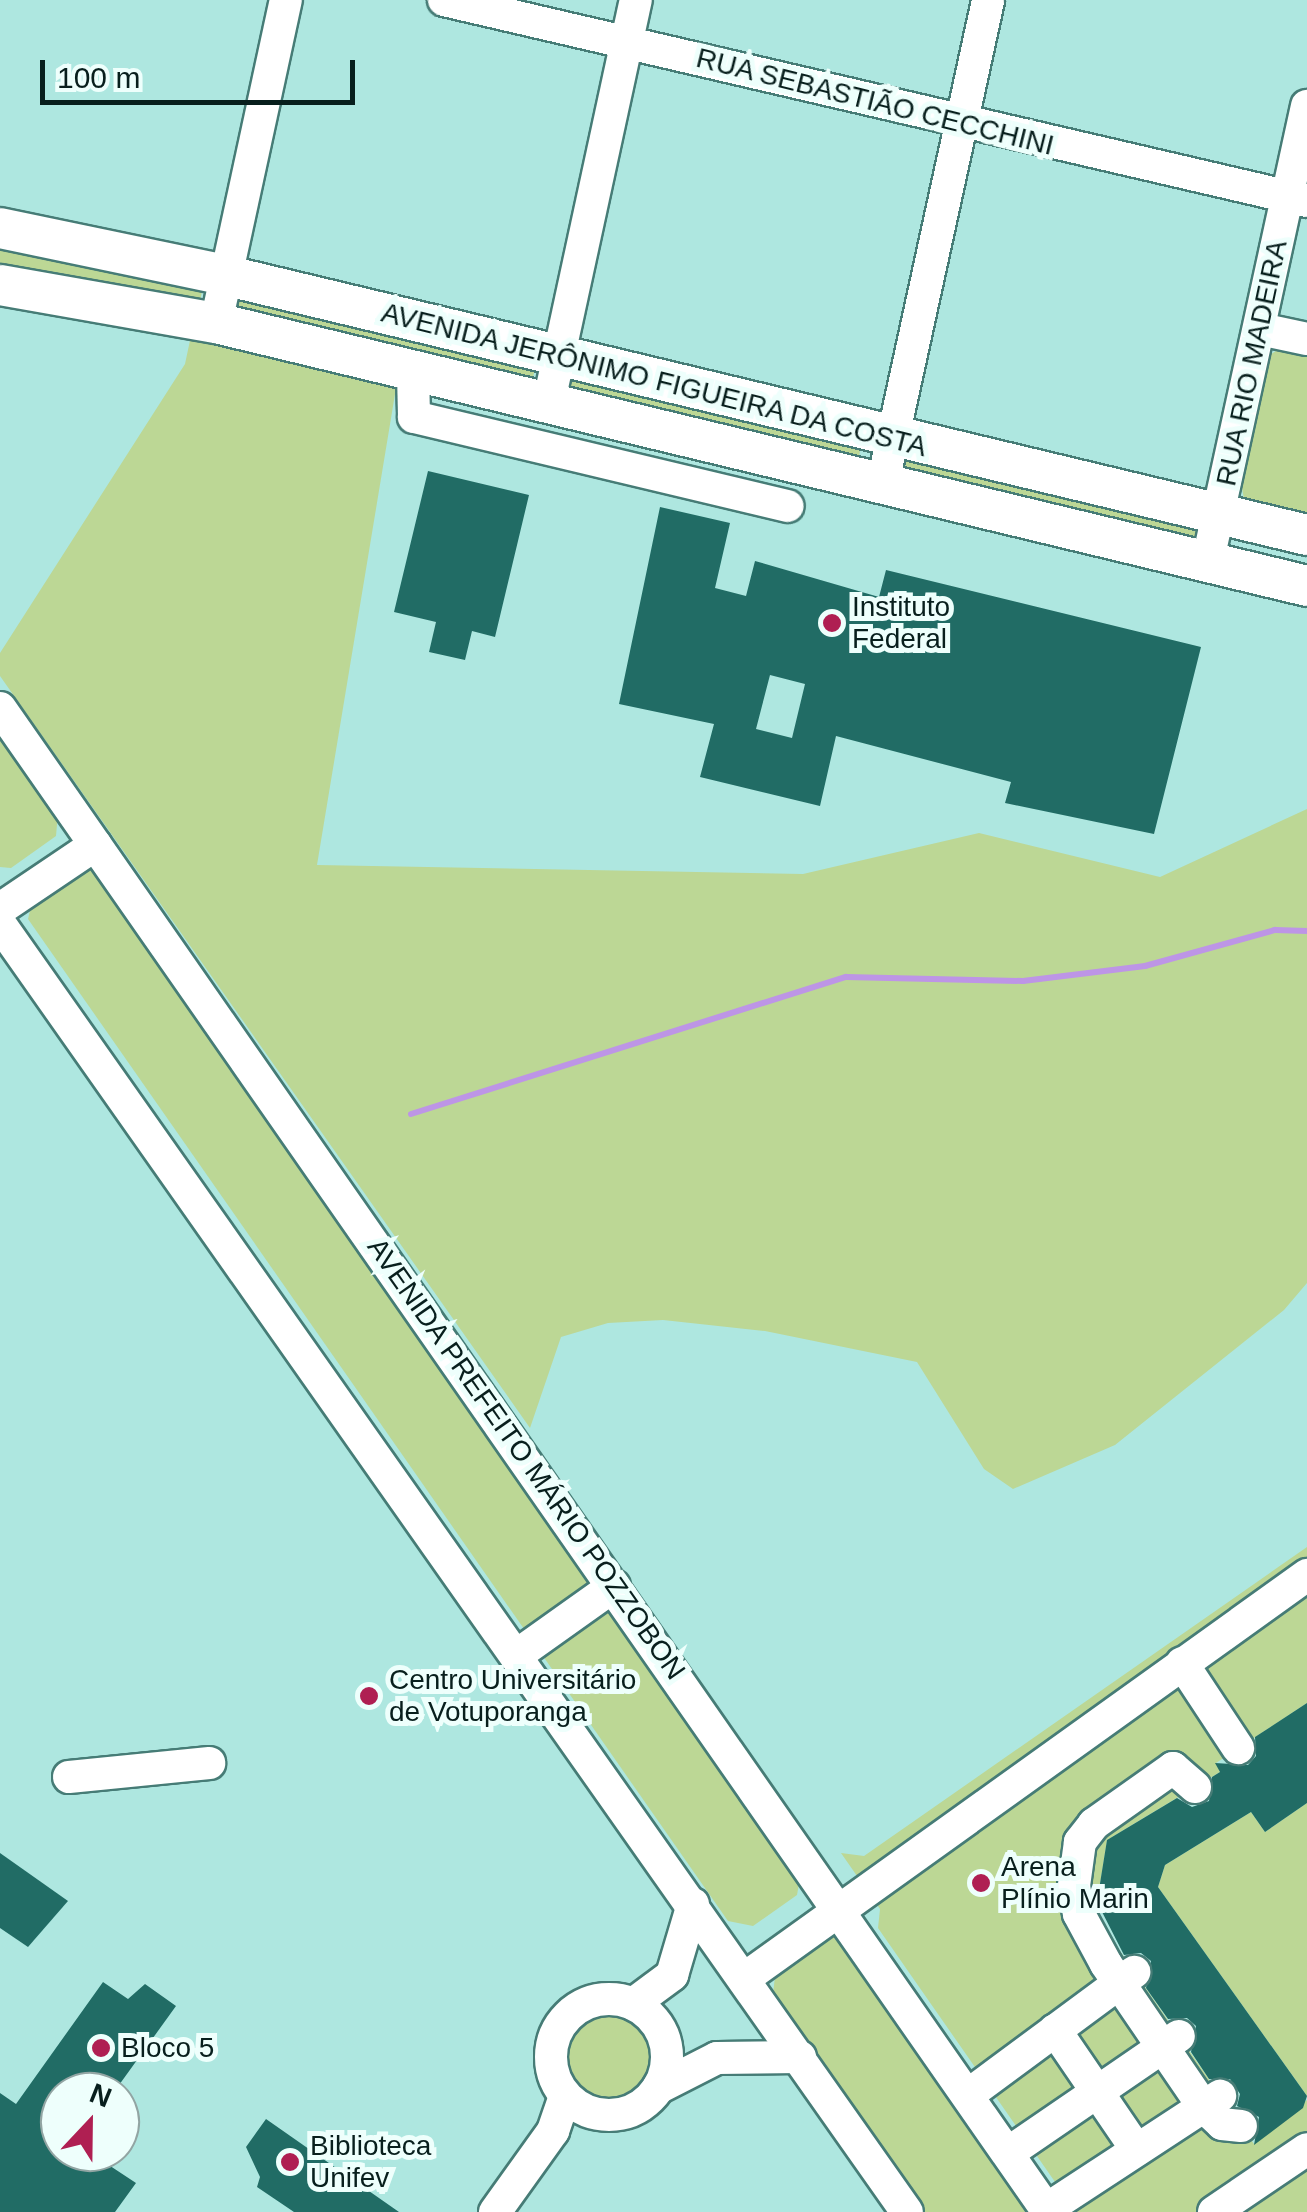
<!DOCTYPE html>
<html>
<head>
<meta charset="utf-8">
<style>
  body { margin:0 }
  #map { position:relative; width:1307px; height:2212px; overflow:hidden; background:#aee7e0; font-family:Helvetica,sans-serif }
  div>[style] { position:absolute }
  .green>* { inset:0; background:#bcd795 }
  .round { border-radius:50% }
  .stream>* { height:6px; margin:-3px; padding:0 3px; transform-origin:3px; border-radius:3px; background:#bd95e6 }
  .building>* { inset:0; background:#216c65 }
  .roads { filter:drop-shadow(2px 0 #467c76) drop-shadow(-2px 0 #467c76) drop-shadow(0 2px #467c76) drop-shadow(0 -2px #467c76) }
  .minor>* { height:32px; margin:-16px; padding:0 16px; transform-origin:16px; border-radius:16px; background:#fff }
  .minor>.ring { margin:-16px; padding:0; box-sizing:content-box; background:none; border:32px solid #fff; border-radius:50% }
  .major>* { height:40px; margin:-20px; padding:0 20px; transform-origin:20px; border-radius:20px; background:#fff }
  .dots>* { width:28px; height:28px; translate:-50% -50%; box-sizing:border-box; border:5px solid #eefffc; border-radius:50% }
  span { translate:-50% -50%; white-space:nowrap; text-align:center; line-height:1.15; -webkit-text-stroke:10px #eefffc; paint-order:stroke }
  .street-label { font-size:28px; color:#081f1d }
  .poi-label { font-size:28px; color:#081f1d }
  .left { translate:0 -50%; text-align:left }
  .north { position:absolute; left:40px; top:2072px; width:100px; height:100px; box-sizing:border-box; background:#eefffc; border:2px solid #92a5a3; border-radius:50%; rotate:22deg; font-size:28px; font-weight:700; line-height:40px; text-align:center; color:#081f1d }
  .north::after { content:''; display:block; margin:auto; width:35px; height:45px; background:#af1f52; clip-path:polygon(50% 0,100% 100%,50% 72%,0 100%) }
  .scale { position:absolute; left:40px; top:60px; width:315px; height:45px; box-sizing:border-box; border:5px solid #081f1d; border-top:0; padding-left:12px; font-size:30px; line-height:35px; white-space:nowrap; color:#081f1d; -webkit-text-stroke:8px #eefffc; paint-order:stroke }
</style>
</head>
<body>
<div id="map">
  <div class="green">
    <div style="clip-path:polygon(0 244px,203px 287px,200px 301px,0 274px)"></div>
    <div style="clip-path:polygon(233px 294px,535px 368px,531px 387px,237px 320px)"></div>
    <div style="clip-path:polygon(192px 331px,397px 382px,317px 865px,803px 874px,979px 833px,1160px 877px,1307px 809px,1307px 1283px,1284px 1310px,1115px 1445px,1013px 1489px,984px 1469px,917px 1362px,765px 1331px,663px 1320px,608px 1323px,561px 1337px,530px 1428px,0 676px,0 653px,185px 364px)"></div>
    <div style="clip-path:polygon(1284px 346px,1307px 351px,1307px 515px,1244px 499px,1241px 483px,1268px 356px)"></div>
    <div style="clip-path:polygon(568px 376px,861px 445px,858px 463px,563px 392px)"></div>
    <div style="clip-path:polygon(897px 456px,1198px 525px,1194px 540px,902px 480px)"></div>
    <div style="clip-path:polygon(0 733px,58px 813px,56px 836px,11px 868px,0 867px)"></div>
    <div style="clip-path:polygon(78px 866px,103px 871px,802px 1867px,797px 1895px,753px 1926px,728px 1921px,28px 919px,34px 894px)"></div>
    <div style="clip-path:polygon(1307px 1547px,1307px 1703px,1216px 1763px,1220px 1772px,1107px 1840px,1095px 1915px,1254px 2144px,1307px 2100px,1307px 2212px,1076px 2212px,878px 1928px,880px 1909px,841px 1853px,864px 1856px)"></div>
    <div style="clip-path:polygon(1307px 1803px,1307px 2096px,1158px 1887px,1165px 1865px,1251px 1812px,1265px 1832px)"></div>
    <div style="clip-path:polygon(830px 1935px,853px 1944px,1038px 2212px,923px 2212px,773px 1994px,776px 1968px)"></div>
    <div class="round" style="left:561px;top:2011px;width:96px;height:96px"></div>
  </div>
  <div class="stream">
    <div style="left:411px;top:1114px;width:456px;rotate:-17.5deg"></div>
    <div style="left:846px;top:977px;width:177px;rotate:1.3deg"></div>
    <div style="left:1023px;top:981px;width:123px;rotate:-7deg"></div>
    <div style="left:1145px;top:966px;width:135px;rotate:-15.5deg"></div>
    <div style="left:1275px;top:930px;width:32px;rotate:2deg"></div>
  </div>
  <div class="building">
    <div style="clip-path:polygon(428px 471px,529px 495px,495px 637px,472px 631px,465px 660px,429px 652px,436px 622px,394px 612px)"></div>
    <div style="clip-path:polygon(evenodd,660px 507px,730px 523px,715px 588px,746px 596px,755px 561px,879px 597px,886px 570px,1201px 647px,1154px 834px,1005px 803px,1011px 782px,836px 736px,820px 806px,700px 777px,714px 724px,619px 704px,660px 507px,770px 675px,805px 684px,792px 738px,756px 729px,770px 675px)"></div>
    <div style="clip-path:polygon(1307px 1703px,1307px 1803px,1265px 1832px,1251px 1812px,1165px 1865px,1158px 1887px,1307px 2096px,1303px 2108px,1254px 2145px,1259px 2117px,1237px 2106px,1240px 2094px,1230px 2079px,1209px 2079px,1191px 2052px,1196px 2026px,1187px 2018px,1168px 2019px,1146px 1988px,1151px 1961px,1141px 1953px,1124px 1955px,1097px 1902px,1107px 1840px,1177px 1798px,1192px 1807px,1209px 1801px,1212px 1777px,1220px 1772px,1215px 1763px,1248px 1765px,1256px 1756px,1255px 1737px)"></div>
    <div style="clip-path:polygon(0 1853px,68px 1901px,28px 1947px,0 1928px)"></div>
    <div style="clip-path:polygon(103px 1982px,128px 1999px,145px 1984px,176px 2006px,114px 2092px,60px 2092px,60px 2152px,89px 2152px,136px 2183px,115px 2212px,0 2212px,0 2093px,16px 2104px)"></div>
    <div style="clip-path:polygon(266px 2119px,399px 2212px,294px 2212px,257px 2187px,260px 2177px,246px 2147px)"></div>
  </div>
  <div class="roads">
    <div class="minor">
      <div style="left:444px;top:0;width:886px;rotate:13.11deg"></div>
      <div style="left:216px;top:323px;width:330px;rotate:-77.8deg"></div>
      <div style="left:1260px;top:329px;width:48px;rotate:12deg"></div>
      <div style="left:413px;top:372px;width:45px;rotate:88.7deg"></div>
      <div style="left:414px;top:417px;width:384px;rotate:13.4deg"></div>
      <div style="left:548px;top:406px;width:415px;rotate:-77.8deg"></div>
      <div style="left:882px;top:487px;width:498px;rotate:-77.7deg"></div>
      <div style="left:1208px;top:560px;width:465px;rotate:-77.7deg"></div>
      <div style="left:0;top:708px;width:1833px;rotate:55.13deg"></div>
      <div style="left:0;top:909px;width:115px;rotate:-34deg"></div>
      <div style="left:0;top:924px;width:1575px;rotate:54.85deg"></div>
      <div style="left:517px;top:1655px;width:119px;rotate:-35.4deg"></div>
      <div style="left:1182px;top:1663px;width:102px;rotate:56.6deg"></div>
      <div style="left:69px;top:1777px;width:141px;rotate:-5.7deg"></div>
      <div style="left:1195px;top:1787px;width:29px;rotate:-139deg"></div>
      <div style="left:1173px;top:1768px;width:97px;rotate:144.7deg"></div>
      <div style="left:1094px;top:1824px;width:23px;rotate:128deg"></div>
      <div style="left:1080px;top:1842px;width:44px;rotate:97.8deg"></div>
      <div style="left:1074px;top:1886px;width:28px;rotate:80deg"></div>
      <div style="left:1079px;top:1914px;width:57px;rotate:61.6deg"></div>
      <div style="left:1106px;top:1964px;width:172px;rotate:55.7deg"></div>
      <div style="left:1203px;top:2106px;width:26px;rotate:43deg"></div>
      <div style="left:1222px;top:2124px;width:19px;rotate:6deg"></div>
      <div style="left:745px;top:1978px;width:692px;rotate:-35.64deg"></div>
      <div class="ring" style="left:551px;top:1999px;width:84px;height:84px"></div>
      <div style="left:633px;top:2004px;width:49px;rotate:-36.6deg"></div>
      <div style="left:672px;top:1975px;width:74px;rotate:-73.5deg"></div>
      <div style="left:1055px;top:2030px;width:145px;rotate:55.7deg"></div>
      <div style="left:658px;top:2088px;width:66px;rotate:-27deg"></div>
      <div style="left:717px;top:2058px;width:83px;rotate:-0.7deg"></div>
      <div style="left:968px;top:2095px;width:207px;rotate:-36.5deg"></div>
      <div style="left:1008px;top:2153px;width:207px;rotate:-34.4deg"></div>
      <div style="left:1047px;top:2209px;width:207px;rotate:-33.2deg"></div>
      <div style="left:495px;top:2212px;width:100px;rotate:-54.4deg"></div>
      <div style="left:553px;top:2131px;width:37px;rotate:-71deg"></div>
      <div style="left:1214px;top:2212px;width:112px;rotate:-34.1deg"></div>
    </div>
    <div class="major">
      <div style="left:0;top:228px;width:229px;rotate:11.8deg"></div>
      <div style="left:224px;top:275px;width:1114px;rotate:13.5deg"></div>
      <div style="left:0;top:285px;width:219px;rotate:10deg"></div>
      <div style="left:216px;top:323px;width:1122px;rotate:13.55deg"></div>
    </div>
  </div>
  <div class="dots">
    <div style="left:832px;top:623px;background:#af1f52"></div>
    <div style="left:369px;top:1696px;background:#af1f52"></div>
    <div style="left:981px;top:1883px;background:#af1f52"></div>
    <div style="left:101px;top:2048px;background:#af1f52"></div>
    <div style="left:290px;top:2162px;background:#af1f52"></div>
  </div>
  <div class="street-label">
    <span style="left:875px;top:102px;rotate:14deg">RUA SEBASTIÃO CECCHINI</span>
    <span style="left:1252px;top:363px;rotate:-78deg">RUA RIO MADEIRA</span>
    <span style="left:654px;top:380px;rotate:14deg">AVENIDA JERÔNIMO FIGUEIRA DA COSTA</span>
    <span style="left:526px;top:1459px;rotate:55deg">AVENIDA PREFEITO MÁRIO POZZOBON</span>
  </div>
  <div class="poi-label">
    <span class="left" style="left:852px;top:623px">Instituto<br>Federal</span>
    <span class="left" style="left:389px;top:1696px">Centro Universitário<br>de Votuporanga</span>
    <span class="left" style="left:1001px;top:1883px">Arena<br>Plínio Marin</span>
    <span class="left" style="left:121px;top:2048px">Bloco 5</span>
    <span class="left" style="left:310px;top:2162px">Biblioteca<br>Unifev</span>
  </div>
  <div class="north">N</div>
  <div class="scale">100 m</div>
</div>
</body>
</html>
